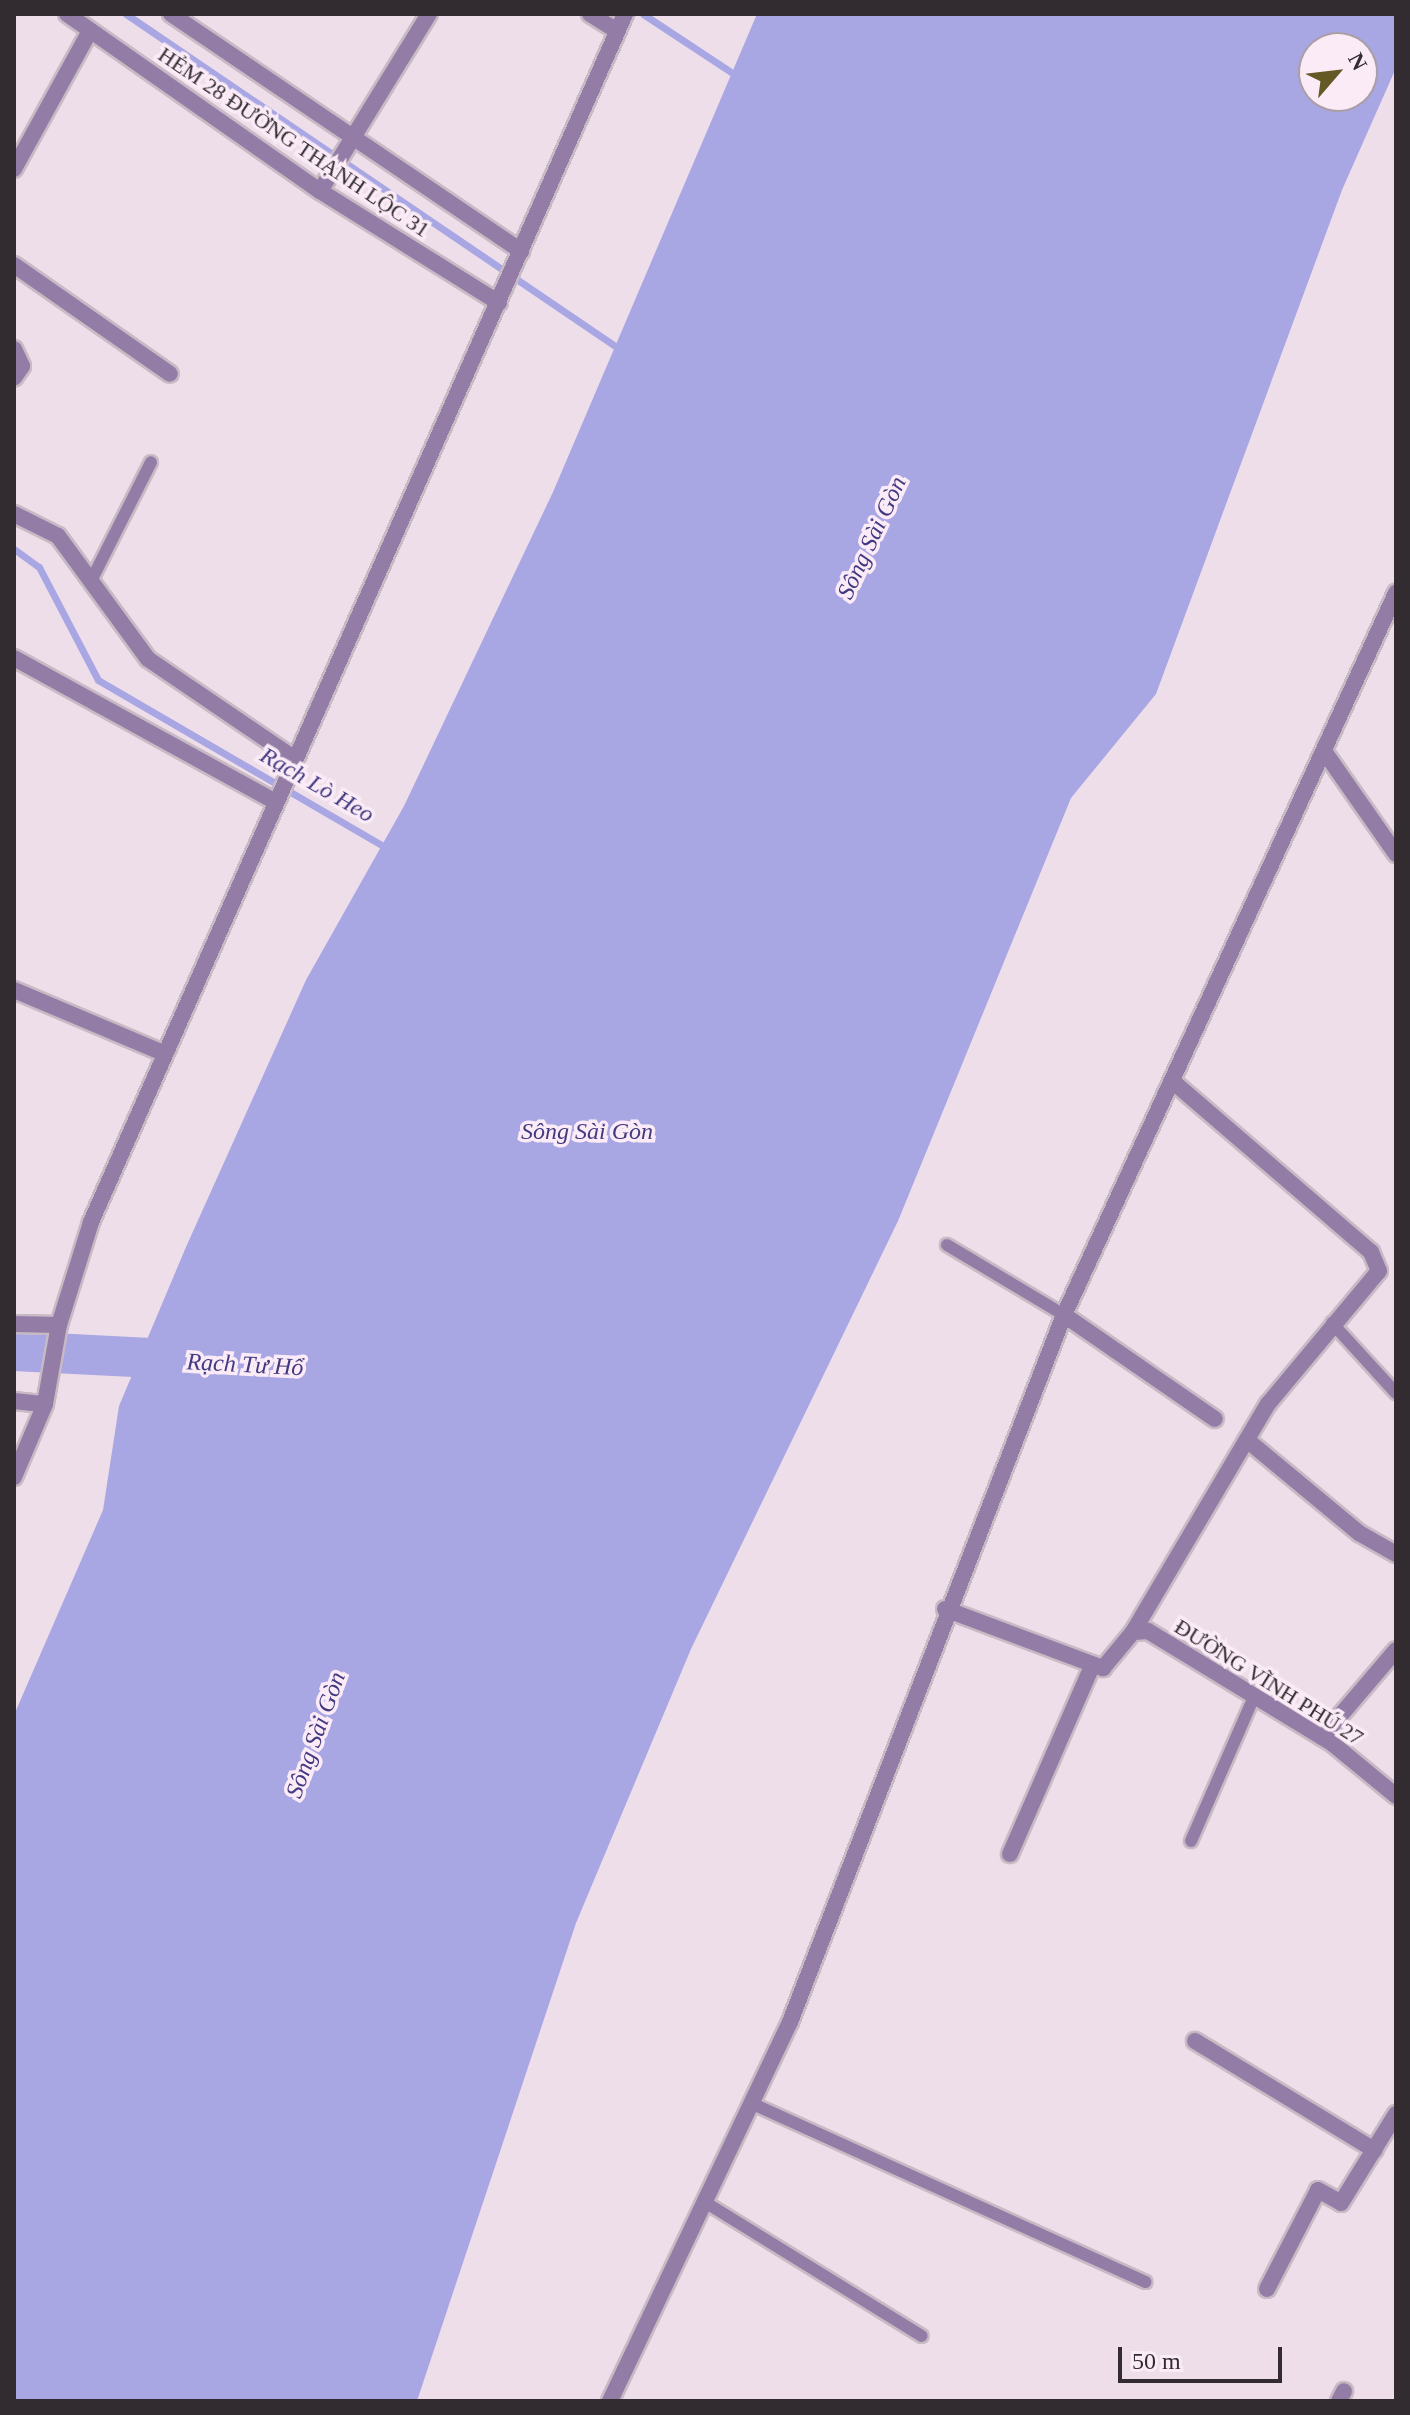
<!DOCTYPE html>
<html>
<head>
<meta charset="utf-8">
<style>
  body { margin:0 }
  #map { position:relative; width:1410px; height:2415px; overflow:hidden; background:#eedeea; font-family:Georgia,serif }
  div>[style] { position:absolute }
  .water>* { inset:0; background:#a8a7e3 }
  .stream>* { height:7px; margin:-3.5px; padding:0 3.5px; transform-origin:3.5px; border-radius:3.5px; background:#a8a7e3 }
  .river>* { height:40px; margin:-20px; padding:0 20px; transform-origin:20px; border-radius:20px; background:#a8a7e3 }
  .roads { filter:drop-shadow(2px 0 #c8bac5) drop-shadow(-2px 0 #c8bac5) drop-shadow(0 2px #c8bac5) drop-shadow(0 -2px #c8bac5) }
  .service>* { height:12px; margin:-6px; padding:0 6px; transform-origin:6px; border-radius:6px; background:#937da6 }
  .minor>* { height:16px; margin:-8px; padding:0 8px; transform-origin:8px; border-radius:8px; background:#937da6 }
  .tertiary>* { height:16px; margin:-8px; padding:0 8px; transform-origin:8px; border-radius:8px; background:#937da6 }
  span { translate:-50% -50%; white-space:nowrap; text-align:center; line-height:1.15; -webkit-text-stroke:7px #fbebf7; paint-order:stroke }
  .street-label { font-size:22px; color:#322c30 }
  .water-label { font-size:24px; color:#423a81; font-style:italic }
  .frame { position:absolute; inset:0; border:16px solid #322c30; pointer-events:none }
  .north { position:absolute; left:1298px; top:32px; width:80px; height:80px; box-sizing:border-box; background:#fbebf7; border:2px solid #ab9fa7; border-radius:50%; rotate:62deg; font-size:22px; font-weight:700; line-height:32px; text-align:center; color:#322c30 }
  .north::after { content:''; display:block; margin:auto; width:28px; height:36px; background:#645824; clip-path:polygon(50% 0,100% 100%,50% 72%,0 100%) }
  .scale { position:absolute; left:1118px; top:2347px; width:164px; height:36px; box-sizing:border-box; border:4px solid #322c30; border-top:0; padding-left:10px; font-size:24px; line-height:28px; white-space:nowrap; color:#322c30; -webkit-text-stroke:6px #fbebf7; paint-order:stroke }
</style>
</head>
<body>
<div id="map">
  <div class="water">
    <div style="clip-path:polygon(evenodd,757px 14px,1396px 14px,1396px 68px,1342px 190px,1156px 694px,1071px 798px,898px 1221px,691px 1649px,576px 1923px,417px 2401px,14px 2401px,14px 1715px,103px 1510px,119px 1406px,186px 1247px,306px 980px,404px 806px,553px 492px,757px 14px,1314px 48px,1362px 48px,1362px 96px,1314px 96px,1314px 48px)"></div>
  </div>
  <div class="stream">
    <div style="left:126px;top:14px;width:598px;rotate:34.17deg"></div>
    <div style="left:643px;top:14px;width:116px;rotate:33.4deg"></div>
    <div style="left:14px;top:549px;width:31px;rotate:36deg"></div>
    <div style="left:39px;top:567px;width:127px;rotate:62.4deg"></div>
    <div style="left:98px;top:680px;width:336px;rotate:30.2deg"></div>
  </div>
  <div class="river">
    <div style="left:14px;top:1351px;width:180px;rotate:2.9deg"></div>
  </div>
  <div class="roads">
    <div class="service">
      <div style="left:91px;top:581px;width:133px;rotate:-63.2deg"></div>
      <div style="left:947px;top:1245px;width:136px;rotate:30.9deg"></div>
      <div style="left:1332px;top:1323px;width:95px;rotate:47.6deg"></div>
      <div style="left:1191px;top:1841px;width:157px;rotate:-66.4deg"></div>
      <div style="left:753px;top:2104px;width:431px;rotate:24.4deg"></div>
      <div style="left:708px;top:2204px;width:251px;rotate:31.7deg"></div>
    </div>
    <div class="minor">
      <div style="left:67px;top:14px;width:309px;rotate:35deg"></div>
      <div style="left:320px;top:191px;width:211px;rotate:32deg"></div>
      <div style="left:171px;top:14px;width:423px;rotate:34.1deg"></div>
      <div style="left:590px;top:14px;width:32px;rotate:32deg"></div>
      <div style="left:14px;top:169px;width:158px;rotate:-61.2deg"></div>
      <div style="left:320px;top:191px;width:208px;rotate:-58.4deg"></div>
      <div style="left:14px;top:265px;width:190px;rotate:34.9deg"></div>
      <div style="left:14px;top:349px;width:19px;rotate:65deg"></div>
      <div style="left:22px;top:366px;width:14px;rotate:124deg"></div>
      <div style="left:14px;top:514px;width:49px;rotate:26.6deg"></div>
      <div style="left:58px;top:536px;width:152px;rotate:53.8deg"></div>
      <div style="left:148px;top:659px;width:174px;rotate:34.2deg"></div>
      <div style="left:14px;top:658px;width:294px;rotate:28.8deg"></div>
      <div style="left:1326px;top:754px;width:122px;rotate:55deg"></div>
      <div style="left:14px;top:990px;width:162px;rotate:22.9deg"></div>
      <div style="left:1064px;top:1315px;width:183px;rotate:34.6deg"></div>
      <div style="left:14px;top:1324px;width:45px;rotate:1.3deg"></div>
      <div style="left:14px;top:1401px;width:31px;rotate:6deg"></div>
      <div style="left:1247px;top:1440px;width:146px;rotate:39.7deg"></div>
      <div style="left:1359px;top:1533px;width:43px;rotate:29.6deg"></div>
      <div style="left:14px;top:1477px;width:79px;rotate:-67deg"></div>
      <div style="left:45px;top:1404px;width:80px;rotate:-80deg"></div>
      <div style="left:59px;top:1325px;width:108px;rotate:-72.7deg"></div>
      <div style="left:91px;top:1222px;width:1321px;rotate:-66.15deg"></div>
      <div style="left:945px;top:1609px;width:169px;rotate:20.5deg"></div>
      <div style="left:1103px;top:1668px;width:47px;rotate:-50.2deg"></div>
      <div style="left:1133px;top:1632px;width:15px;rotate:-4deg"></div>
      <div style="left:1148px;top:1631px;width:217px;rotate:31.4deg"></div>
      <div style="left:1333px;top:1744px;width:82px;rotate:39.5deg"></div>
      <div style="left:1133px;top:1632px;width:265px;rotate:-59.4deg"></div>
      <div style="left:1268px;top:1404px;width:173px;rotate:-50.2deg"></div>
      <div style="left:1379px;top:1271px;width:21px;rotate:-113deg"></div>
      <div style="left:1371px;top:1252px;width:262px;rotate:-139.3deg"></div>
      <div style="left:1322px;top:1737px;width:114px;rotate:-49.6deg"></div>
      <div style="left:1010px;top:1854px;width:205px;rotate:-66.4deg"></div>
      <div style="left:1195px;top:2041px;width:210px;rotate:31.3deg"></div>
      <div style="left:1267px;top:2289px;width:111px;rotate:-62.7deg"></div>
      <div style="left:1318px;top:2190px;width:26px;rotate:29deg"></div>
      <div style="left:1341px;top:2203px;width:105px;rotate:-58.3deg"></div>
      <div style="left:1339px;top:2401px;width:11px;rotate:-63deg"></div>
    </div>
    <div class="tertiary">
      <div style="left:610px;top:2401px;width:420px;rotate:-64.6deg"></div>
      <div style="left:790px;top:2022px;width:758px;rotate:-68.82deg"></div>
      <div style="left:1064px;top:1315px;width:795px;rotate:-65.31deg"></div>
    </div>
  </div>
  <div class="street-label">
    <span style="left:294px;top:142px;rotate:34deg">HẺM 28 ĐƯỜNG THẠNH LỘC 31</span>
    <span style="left:1269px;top:1682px;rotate:32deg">ĐƯỜNG VĨNH PHÚ 27</span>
  </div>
  <div class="water-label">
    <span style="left:872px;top:538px;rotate:-65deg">Sông Sài Gòn</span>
    <span style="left:317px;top:785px;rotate:30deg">Rạch Lò Heo</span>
    <span style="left:587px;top:1132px">Sông Sài Gòn</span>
    <span style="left:245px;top:1365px;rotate:3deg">Rạch Tư Hổ</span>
    <span style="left:316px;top:1735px;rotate:-70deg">Sông Sài Gòn</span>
  </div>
  <div class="frame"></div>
  <div class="north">N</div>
  <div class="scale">50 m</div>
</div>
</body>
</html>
